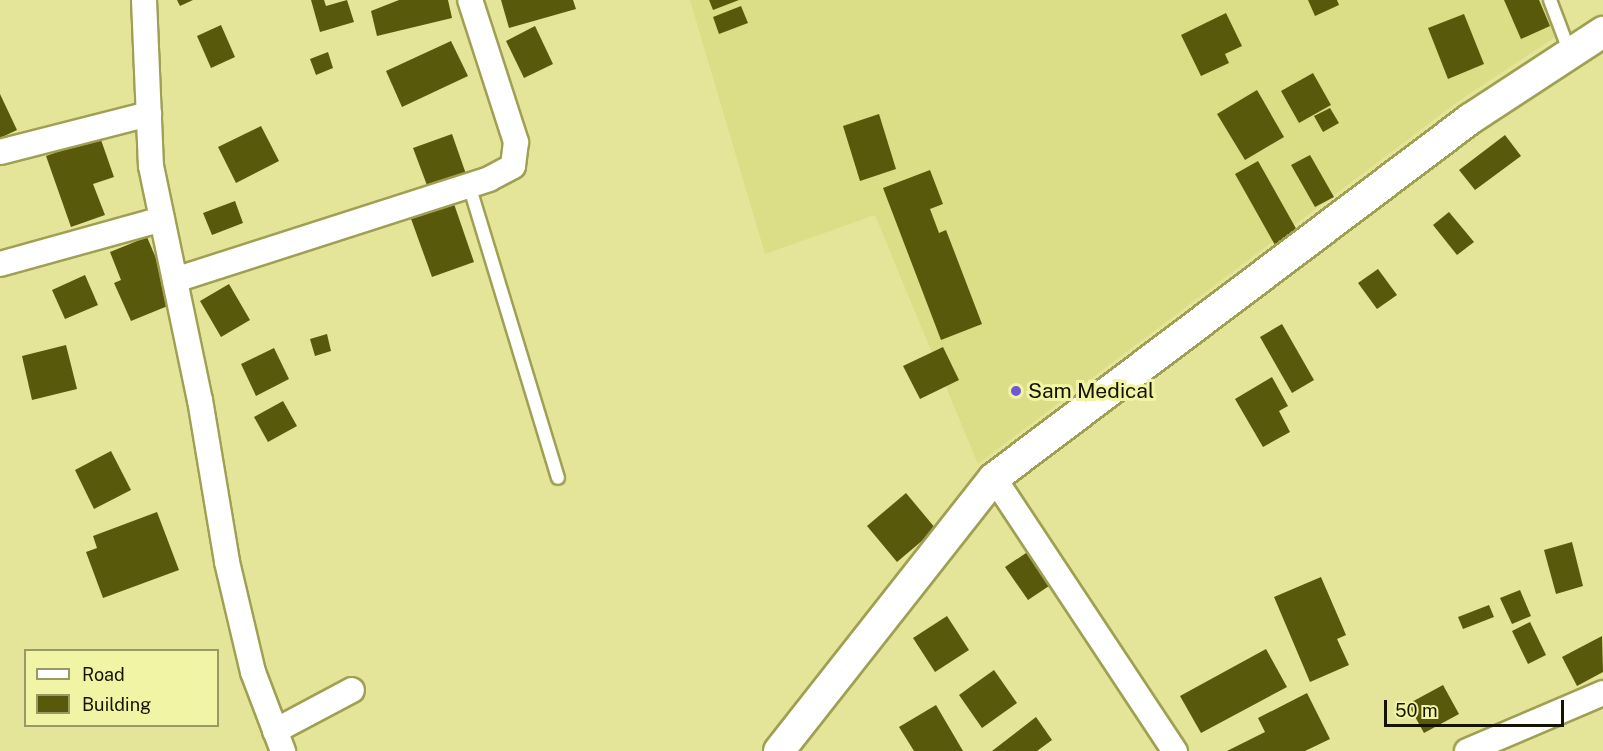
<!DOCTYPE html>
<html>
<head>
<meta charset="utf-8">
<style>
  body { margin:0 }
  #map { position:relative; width:1603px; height:751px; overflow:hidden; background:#e4e598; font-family:"Public Sans",sans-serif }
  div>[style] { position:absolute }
  .built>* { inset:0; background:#dcdd87 }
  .building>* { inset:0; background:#59590b }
  .roads { filter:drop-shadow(2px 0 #9fa054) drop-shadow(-2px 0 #9fa054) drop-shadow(0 2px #9fa054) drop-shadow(0 -2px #9fa054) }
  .service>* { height:12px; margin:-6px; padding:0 6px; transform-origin:6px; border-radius:6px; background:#fff }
  .minor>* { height:24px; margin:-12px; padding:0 12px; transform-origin:12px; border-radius:12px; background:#fff }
  .tertiary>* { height:30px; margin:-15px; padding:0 15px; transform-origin:15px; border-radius:15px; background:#fff }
  .dots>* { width:16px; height:16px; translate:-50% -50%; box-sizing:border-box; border:3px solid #f1f3a5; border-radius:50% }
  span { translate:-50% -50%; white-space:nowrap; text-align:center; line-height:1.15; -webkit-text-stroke:6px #f1f3a5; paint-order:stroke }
  .poi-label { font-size:21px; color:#151400 }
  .left { translate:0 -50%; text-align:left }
  .legend { position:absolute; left:24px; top:649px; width:195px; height:78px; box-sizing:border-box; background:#f1f3a5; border:2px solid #999a63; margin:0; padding:8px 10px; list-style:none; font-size:18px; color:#151400 }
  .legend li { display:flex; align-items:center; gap:12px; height:30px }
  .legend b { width:30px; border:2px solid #999a63 }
  .scale { position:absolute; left:1384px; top:700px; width:180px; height:27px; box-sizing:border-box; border:3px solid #151400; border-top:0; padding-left:8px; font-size:18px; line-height:21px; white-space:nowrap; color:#151400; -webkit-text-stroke:4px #f1f3a5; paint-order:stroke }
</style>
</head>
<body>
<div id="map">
  <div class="built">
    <div style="clip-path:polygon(690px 0,1545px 0,1560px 34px,1460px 100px,978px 464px,875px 215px,765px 254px)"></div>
  </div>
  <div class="building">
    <div style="clip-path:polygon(177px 0,193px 0,180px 6px)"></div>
    <div style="clip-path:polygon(311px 0,324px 0,326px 6px,347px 0,354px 22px,320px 32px)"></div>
    <div style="clip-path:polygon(399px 0,448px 0,452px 18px,377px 36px,371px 11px)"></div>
    <div style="clip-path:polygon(501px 0,573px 0,576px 9px,509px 28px)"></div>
    <div style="clip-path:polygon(709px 0,739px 0,713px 10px)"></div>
    <div style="clip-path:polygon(1308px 0,1337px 0,1339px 5px,1315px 16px)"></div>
    <div style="clip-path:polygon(1504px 0,1539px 0,1550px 26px,1521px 39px)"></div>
    <div style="clip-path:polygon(741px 6px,748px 23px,719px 34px,713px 17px)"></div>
    <div style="clip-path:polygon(1226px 13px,1242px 46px,1225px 54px,1229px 63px,1201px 76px,1181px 35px)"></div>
    <div style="clip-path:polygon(1464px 14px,1484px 64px,1448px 79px,1428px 28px)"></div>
    <div style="clip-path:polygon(221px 25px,235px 57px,211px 68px,197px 36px)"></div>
    <div style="clip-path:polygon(535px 26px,553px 64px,524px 78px,506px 41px)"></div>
    <div style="clip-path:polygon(451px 41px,468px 76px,402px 107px,386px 71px)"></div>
    <div style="clip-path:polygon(328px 52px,333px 68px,316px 75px,310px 59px)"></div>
    <div style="clip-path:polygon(1313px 73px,1331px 105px,1299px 123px,1281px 91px)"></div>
    <div style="clip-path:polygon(1257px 90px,1284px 137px,1245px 160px,1217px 114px)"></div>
    <div style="clip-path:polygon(0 94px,17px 130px,0 138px)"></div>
    <div style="clip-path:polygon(1330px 108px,1339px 123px,1323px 132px,1314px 116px)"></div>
    <div style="clip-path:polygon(879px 114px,896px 169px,860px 181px,843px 126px)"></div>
    <div style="clip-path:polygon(261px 126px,279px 161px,236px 183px,218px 147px)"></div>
    <div style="clip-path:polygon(452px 134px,466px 174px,428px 188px,413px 148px)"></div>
    <div style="clip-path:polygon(1505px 135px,1521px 156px,1475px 190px,1459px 170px)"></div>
    <div style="clip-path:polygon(100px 137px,114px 177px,93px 184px,105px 215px,71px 227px,46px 156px)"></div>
    <div style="clip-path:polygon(1310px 155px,1334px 197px,1315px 207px,1291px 165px)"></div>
    <div style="clip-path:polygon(1258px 161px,1298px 232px,1275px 245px,1235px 174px)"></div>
    <div style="clip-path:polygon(930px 170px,943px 204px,930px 209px,939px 233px,946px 230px,982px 324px,941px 340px,883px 188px)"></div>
    <div style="clip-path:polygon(235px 201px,243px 223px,212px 235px,203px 213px)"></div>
    <div style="clip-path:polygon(453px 201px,474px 262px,432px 277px,410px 216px)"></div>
    <div style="clip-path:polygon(1449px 212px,1474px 242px,1457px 255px,1433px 225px)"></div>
    <div style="clip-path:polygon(147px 237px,175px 303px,131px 321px,114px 283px,121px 280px,110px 252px)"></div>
    <div style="clip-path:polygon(1378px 269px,1397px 295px,1377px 309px,1358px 283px)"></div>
    <div style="clip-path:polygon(85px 275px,98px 305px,65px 319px,52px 290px)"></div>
    <div style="clip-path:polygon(229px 284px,250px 320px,221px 337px,200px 301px)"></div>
    <div style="clip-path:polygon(1282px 324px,1314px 380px,1292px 393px,1260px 337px)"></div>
    <div style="clip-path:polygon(327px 334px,331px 351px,315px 356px,310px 339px)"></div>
    <div style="clip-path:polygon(66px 345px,77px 389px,32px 400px,22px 356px)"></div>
    <div style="clip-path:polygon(943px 347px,959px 380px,920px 399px,903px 366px)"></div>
    <div style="clip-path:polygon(274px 348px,289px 379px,256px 396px,241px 364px)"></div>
    <div style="clip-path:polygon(1272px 377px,1288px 406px,1279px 411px,1290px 432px,1263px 447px,1235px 399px)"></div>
    <div style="clip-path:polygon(283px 401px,297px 426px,268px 442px,254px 417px)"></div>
    <div style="clip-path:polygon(111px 451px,131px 490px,94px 509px,75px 470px)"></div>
    <div style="clip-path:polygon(906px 493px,936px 529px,897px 562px,867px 526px)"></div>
    <div style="clip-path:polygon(157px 512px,179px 570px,103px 598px,86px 552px,97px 548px,93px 536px)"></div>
    <div style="clip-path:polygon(1572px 542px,1583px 586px,1556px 594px,1544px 550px)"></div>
    <div style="clip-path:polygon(1032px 549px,1055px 582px,1028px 600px,1005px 567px)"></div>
    <div style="clip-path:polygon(1321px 577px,1346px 635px,1337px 639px,1349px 665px,1310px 682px,1274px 597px)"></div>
    <div style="clip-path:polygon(1520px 590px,1531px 616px,1512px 624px,1500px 598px)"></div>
    <div style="clip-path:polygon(1489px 605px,1494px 617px,1463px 629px,1458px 617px)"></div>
    <div style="clip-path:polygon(947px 616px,969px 650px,935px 672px,913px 638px)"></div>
    <div style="clip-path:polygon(1530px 622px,1546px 655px,1528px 664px,1512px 631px)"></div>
    <div style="clip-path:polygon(1602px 636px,1603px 672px,1577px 686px,1562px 657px)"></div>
    <div style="clip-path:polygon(1266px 649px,1287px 687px,1201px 733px,1180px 696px)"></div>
    <div style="clip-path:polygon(994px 670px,1017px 703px,982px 728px,959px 695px)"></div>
    <div style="clip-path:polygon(1443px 685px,1459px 714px,1424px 733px,1408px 704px)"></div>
    <div style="clip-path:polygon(1307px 693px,1330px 739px,1305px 751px,1227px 751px,1265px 732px,1258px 718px)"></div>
    <div style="clip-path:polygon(936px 705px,963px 751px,914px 751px,899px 727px)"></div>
    <div style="clip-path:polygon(1036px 717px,1052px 740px,1037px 751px,992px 751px)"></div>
  </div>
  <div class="roads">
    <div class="service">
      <div style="left:1550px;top:0;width:57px;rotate:69.3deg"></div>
      <div style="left:469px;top:185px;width:306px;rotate:73.1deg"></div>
    </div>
    <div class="minor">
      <div style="left:144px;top:0;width:166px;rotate:87.6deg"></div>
      <div style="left:151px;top:166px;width:239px;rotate:78.2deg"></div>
      <div style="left:200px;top:400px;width:164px;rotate:80.5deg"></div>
      <div style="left:227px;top:562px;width:113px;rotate:76.7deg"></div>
      <div style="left:253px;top:672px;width:85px;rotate:69.2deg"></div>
      <div style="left:0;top:152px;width:154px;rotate:-14.3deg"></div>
      <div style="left:0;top:264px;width:168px;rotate:-15.5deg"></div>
      <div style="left:175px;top:280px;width:330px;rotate:-17.8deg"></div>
      <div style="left:489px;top:179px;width:27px;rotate:-28deg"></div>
      <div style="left:513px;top:166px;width:24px;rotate:-83deg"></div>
      <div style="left:516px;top:142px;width:149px;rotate:-107.9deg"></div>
      <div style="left:994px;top:478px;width:328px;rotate:56.5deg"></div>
      <div style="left:275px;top:731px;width:87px;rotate:-28deg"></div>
      <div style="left:1467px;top:751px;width:148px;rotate:-23.1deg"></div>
    </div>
    <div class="tertiary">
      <div style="left:779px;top:751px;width:347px;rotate:-51.8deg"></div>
      <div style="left:994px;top:478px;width:596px;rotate:-37.02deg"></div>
      <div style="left:1470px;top:119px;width:159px;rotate:-33.2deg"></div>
    </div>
  </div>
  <div class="dots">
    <div style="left:1016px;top:391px;background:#7258d2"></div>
  </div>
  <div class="poi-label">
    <span class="left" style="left:1028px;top:391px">Sam Medical</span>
  </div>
  <ul class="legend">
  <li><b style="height:8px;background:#fff"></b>Road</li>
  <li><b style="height:16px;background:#59590b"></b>Building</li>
  </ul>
  <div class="scale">50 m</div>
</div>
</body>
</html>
